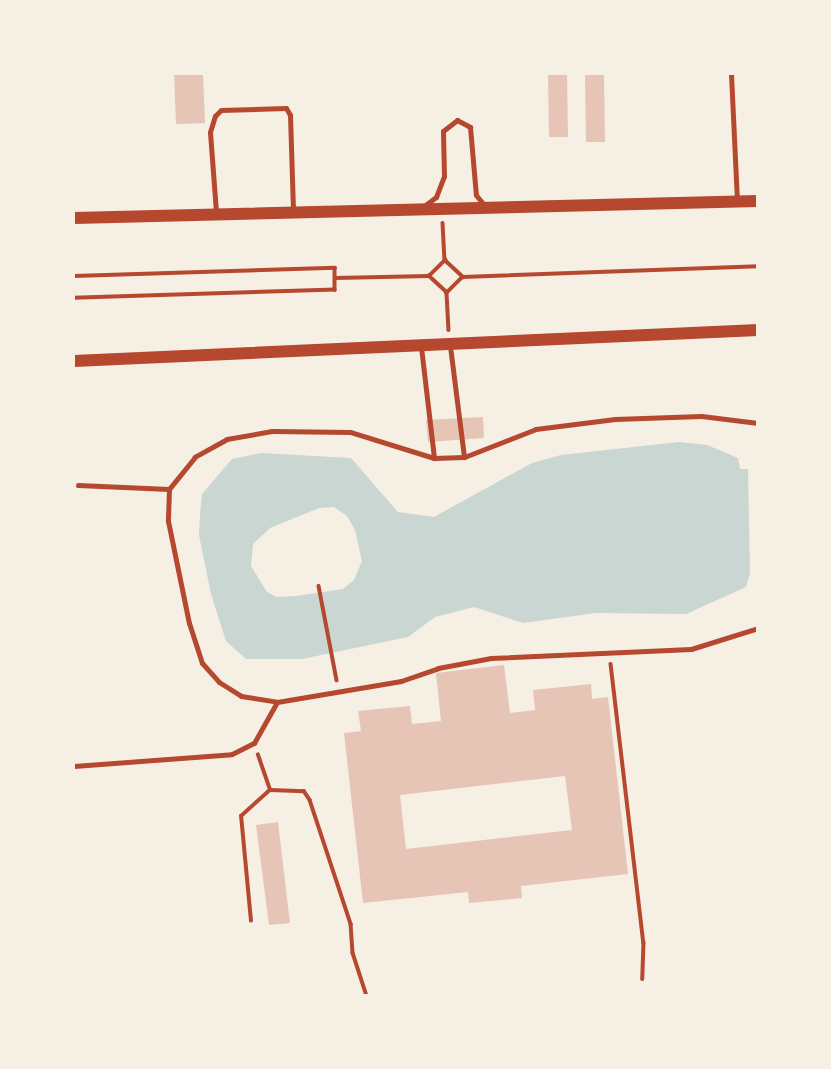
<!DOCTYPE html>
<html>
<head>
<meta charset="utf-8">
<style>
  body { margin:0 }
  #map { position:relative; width:831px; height:1069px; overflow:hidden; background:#f6efe4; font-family:Cabin,sans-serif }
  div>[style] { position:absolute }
  .water>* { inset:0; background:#c9d6d2 }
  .building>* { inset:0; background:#e6c5b7 }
  .path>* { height:3.5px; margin:-1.75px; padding:0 1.75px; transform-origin:1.75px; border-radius:1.75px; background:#b5482f }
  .service>* { height:5px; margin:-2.5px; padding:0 2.5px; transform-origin:2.5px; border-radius:2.5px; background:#b5482f }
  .tertiary>* { height:12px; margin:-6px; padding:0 6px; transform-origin:6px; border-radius:6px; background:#b5482f }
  span { translate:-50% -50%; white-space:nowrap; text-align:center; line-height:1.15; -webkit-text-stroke:6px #f6efe4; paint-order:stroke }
  .frame { position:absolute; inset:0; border:75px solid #f6efe4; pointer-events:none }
</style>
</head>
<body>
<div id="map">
  <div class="water">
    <div style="clip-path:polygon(evenodd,679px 442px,707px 445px,738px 458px,740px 469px,748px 469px,750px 573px,746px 587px,686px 614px,596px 613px,523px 623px,474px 607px,435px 617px,408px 637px,302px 659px,246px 659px,226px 641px,211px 594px,199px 535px,200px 514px,202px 494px,232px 459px,261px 453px,351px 458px,398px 512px,434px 517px,532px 463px,561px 455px,679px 442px,334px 507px,347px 516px,355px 530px,362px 561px,354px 580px,343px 589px,296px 596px,277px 597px,267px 592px,251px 566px,253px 544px,270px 528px,319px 508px,334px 507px)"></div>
  </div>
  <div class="building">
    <div style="clip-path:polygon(174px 74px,203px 74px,205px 123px,176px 124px)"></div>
    <div style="clip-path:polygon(548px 74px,567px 74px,568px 137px,549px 137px)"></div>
    <div style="clip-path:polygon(585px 74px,604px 74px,605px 142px,586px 142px)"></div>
    <div style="clip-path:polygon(483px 417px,484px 438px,428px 442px,426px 420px)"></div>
    <div style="clip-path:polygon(evenodd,504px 665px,510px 713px,535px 710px,533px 690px,591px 684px,592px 699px,608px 697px,628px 874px,521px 886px,522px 898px,469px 903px,468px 892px,363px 903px,344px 733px,361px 731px,358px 711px,410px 706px,412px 724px,441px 721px,436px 673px,504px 665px,565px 776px,572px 830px,406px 849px,400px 795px,565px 776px)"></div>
    <div style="clip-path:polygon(278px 822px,290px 923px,269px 925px,256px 825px)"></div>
  </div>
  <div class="path">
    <div style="left:443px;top:223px;width:37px;rotate:87deg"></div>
    <div style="left:74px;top:276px;width:261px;rotate:-1.8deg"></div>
    <div style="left:335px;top:268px;width:22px;rotate:90deg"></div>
    <div style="left:335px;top:290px;width:261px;rotate:178.2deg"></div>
    <div style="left:463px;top:277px;width:295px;rotate:-2.1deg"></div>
    <div style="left:335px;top:278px;width:94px;rotate:-1.2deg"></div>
    <div style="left:429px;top:276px;width:23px;rotate:-45deg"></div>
    <div style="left:445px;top:260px;width:25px;rotate:43deg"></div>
    <div style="left:463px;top:277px;width:23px;rotate:135deg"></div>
    <div style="left:447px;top:293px;width:25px;rotate:-137deg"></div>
    <div style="left:447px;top:293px;width:37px;rotate:87deg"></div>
    <div style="left:319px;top:586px;width:96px;rotate:79.2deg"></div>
    <div style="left:611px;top:664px;width:281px;rotate:83.3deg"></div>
    <div style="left:644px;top:943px;width:36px;rotate:92deg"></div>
    <div style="left:270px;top:790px;width:34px;rotate:2deg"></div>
    <div style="left:304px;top:791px;width:11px;rotate:56deg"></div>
    <div style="left:310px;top:800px;width:131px;rotate:71.7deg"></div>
    <div style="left:351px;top:924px;width:29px;rotate:86deg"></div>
    <div style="left:353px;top:953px;width:45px;rotate:72deg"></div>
    <div style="left:251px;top:921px;width:105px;rotate:-95.4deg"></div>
    <div style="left:241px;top:816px;width:39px;rotate:-42deg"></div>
    <div style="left:270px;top:790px;width:37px;rotate:-109deg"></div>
  </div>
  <div class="service">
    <div style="left:731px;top:74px;width:126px;rotate:87.3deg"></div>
    <div style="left:424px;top:206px;width:15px;rotate:-37deg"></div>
    <div style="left:436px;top:197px;width:22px;rotate:-69deg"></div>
    <div style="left:444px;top:176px;width:45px;rotate:-91.3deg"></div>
    <div style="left:443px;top:131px;width:18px;rotate:-38deg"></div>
    <div style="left:457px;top:120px;width:15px;rotate:28deg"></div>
    <div style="left:470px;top:127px;width:68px;rotate:85deg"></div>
    <div style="left:476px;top:195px;width:14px;rotate:51deg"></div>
    <div style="left:216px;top:212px;width:80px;rotate:-94.3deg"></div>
    <div style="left:210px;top:132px;width:17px;rotate:-73deg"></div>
    <div style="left:215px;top:116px;width:8px;rotate:-45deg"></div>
    <div style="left:221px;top:110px;width:65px;rotate:-1.8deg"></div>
    <div style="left:286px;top:108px;width:8px;rotate:60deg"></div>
    <div style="left:290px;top:115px;width:96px;rotate:88.2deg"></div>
    <div style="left:450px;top:346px;width:112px;rotate:82.8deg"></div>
    <div style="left:421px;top:347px;width:112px;rotate:83.3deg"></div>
    <div style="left:758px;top:423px;width:57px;rotate:-173deg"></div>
    <div style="left:701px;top:416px;width:86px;rotate:178deg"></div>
    <div style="left:615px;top:419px;width:80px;rotate:172.8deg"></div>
    <div style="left:536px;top:429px;width:77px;rotate:158.7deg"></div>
    <div style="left:464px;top:457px;width:30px;rotate:178deg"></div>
    <div style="left:434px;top:458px;width:88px;rotate:-162.8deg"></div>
    <div style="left:350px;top:432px;width:78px;rotate:-179.3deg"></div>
    <div style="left:272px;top:431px;width:46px;rotate:169.9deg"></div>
    <div style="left:227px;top:439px;width:37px;rotate:151deg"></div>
    <div style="left:195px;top:457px;width:41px;rotate:129.1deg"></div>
    <div style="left:169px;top:489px;width:32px;rotate:92deg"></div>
    <div style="left:168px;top:521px;width:104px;rotate:78.4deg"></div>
    <div style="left:189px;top:623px;width:42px;rotate:72deg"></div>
    <div style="left:202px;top:663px;width:25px;rotate:48deg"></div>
    <div style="left:219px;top:682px;width:26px;rotate:32deg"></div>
    <div style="left:241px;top:696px;width:36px;rotate:9deg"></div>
    <div style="left:277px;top:702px;width:126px;rotate:-9.6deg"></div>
    <div style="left:401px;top:681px;width:39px;rotate:-19deg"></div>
    <div style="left:438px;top:668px;width:54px;rotate:-10.7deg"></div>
    <div style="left:491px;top:658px;width:200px;rotate:-2.6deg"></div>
    <div style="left:691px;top:649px;width:70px;rotate:-17.4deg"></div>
    <div style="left:78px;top:485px;width:91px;rotate:2.5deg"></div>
    <div style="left:74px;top:766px;width:158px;rotate:-4.3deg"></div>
    <div style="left:232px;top:754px;width:25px;rotate:-27deg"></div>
    <div style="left:254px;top:743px;width:47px;rotate:-60.7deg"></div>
  </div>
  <div class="tertiary">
    <div style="left:74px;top:218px;width:684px;rotate:-1.42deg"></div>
    <div style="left:74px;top:361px;width:685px;rotate:-2.59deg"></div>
  </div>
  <div class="frame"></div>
</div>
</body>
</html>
